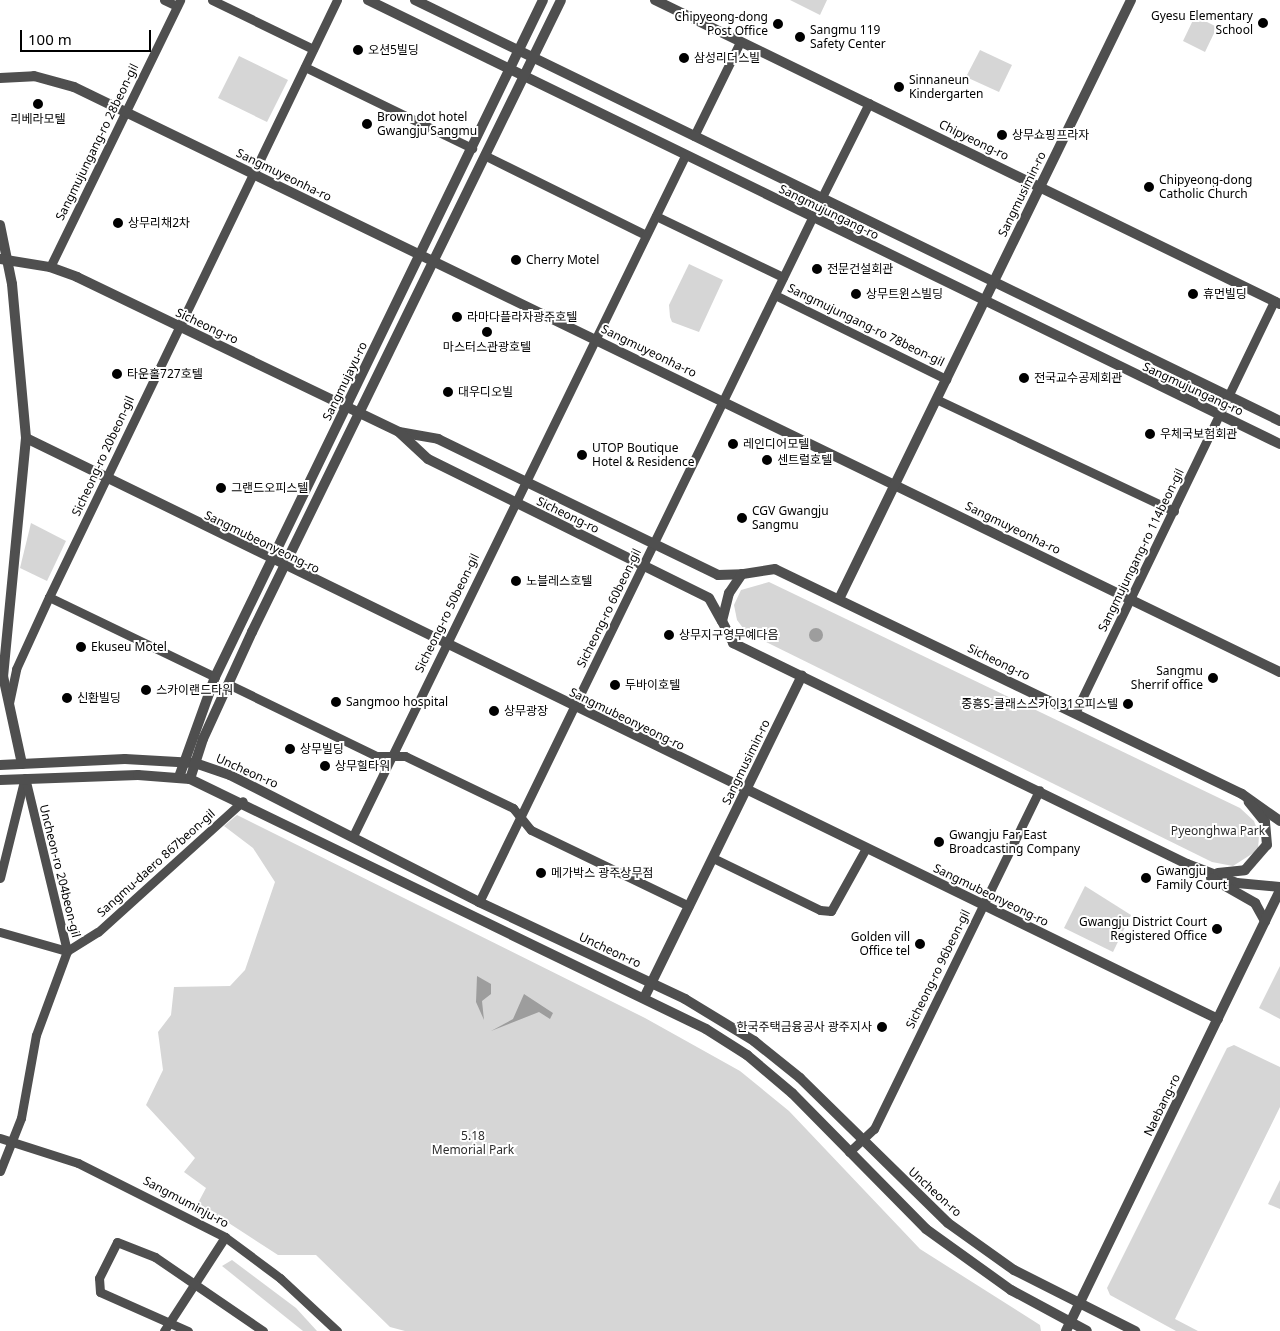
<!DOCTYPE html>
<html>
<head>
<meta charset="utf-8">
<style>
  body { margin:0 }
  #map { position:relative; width:1280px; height:1331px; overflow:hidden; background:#fff; font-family:"Noto Sans","Noto Sans KR",sans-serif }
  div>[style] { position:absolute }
  .green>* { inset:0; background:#d6d6d6 }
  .water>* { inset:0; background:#9d9d9d }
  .round { border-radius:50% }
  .minor>* { height:9px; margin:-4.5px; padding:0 4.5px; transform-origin:4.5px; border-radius:4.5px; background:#4f4f4f }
  .tertiary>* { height:10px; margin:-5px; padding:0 5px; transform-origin:5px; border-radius:5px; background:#4f4f4f }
  .dots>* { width:14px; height:14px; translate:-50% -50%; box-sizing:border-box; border:2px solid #fff; border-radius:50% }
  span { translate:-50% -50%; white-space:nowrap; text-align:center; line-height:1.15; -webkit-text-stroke:4px #fff; paint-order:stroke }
  .poi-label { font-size:12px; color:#000 }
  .right { translate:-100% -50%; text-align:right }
  .left { translate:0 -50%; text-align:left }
  .street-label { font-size:12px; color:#000 }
  .park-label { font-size:12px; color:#2d2d2d }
  .scale { position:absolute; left:20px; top:30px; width:131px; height:22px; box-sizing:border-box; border:2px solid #000; border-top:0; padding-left:6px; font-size:15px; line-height:18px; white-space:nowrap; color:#000; -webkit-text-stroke:4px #fff; paint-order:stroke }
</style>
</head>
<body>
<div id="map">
  <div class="green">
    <div style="clip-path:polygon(790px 0,827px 0,820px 15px)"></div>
    <div style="clip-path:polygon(1195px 16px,1217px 27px,1205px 52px,1183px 41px)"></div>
    <div style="clip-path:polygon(980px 50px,1012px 65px,999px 92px,966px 77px)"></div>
    <div style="clip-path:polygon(239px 56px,288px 80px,267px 122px,218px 98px)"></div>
    <div style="clip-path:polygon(689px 264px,723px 280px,699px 332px,672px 322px,670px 317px,669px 305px)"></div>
    <div style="clip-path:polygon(31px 523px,66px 541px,47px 581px,20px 568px)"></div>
    <div style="clip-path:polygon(769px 582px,1240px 808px,1254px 821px,1259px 835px,1258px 850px,1233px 866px,1212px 862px,746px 632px,737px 620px,734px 605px,741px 590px)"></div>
    <div style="clip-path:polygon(237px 815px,645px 1018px,740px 1071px,789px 1111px,920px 1249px,1040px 1325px,1041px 1331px,405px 1331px,390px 1327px,316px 1255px,278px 1255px,198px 1203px,206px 1188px,184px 1172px,195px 1158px,146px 1105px,163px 1070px,158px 1032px,171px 1015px,174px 987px,230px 986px,245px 970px,275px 882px,253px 848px,224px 826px)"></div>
    <div style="clip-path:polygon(1085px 886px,1131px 915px,1113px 952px,1064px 928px)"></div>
    <div style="clip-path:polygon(1280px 966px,1280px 1019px,1259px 1008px)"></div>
    <div style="clip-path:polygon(1234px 1045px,1280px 1067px,1280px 1107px,1175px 1319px,1198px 1331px,1176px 1331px,1110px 1295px,1107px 1288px,1227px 1048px)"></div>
    <div style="clip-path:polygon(1280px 1180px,1280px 1209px,1268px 1204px)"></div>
    <div style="clip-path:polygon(232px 1260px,296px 1308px,317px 1331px,303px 1331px,222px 1266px)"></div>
  </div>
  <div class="water">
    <div class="round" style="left:809px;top:628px;width:14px;height:14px"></div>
    <div style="clip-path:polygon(477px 976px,491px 984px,491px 994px,482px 1001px,484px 1020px,476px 1002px)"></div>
    <div style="clip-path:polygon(524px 994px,553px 1013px,550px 1019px,539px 1012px,491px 1031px,513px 1019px)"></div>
  </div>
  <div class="minor">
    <div style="left:164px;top:0;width:14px;rotate:25deg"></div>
    <div style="left:212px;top:0;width:112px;rotate:25.9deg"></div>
    <div style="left:305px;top:67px;width:186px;rotate:25.9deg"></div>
    <div style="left:694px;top:136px;width:105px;rotate:-63.9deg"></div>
    <div style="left:486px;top:156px;width:178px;rotate:26.3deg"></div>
    <div style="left:822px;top:197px;width:105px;rotate:-63.4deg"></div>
    <div style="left:656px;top:216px;width:141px;rotate:25.7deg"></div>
    <div style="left:50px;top:267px;width:297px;rotate:-64deg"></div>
    <div style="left:775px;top:295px;width:191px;rotate:26.2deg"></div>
    <div style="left:936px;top:399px;width:263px;rotate:25.2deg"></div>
    <div style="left:49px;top:597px;width:184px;rotate:25.7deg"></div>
    <div style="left:228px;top:684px;width:165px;rotate:25.9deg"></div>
    <div style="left:376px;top:756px;width:29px"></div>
    <div style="left:405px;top:756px;width:120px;rotate:25.7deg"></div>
    <div style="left:513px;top:808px;width:28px;rotate:51deg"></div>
    <div style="left:531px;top:830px;width:175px;rotate:25.7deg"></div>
    <div style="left:9px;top:703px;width:35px;rotate:-78deg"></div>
    <div style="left:16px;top:669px;width:79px;rotate:-65.4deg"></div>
    <div style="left:49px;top:597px;width:663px;rotate:-64.25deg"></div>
    <div style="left:1075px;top:713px;width:458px;rotate:-64.2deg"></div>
    <div style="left:353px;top:836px;width:757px;rotate:-63.98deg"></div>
    <div style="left:713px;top:858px;width:119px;rotate:25.9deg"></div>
    <div style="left:820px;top:910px;width:11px;rotate:5deg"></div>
    <div style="left:831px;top:911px;width:72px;rotate:-60.9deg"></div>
    <div style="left:0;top:878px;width:100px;rotate:-76.1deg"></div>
    <div style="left:479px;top:902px;width:761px;rotate:-64.04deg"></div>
    <div style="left:0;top:932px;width:70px;rotate:15.8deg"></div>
    <div style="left:67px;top:951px;width:36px;rotate:-32deg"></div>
    <div style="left:98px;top:932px;width:195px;rotate:-42.1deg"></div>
    <div style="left:0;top:1138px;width:82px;rotate:17.8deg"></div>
    <div style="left:78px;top:1163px;width:165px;rotate:26.7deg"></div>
    <div style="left:225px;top:1237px;width:69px;rotate:36.7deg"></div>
    <div style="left:280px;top:1278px;width:78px;rotate:42.9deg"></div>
    <div style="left:849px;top:1152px;width:34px;rotate:-43deg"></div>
    <div style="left:874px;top:1129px;width:377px;rotate:-64deg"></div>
    <div style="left:0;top:1171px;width:57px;rotate:-68.4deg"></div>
    <div style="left:21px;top:1118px;width:84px;rotate:-79.8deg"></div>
    <div style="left:36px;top:1035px;width:90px;rotate:-69.7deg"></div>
    <div style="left:67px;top:951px;width:178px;rotate:-103.6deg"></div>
    <div style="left:164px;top:1331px;width:112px;rotate:-57deg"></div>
    <div style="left:188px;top:1331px;width:96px;rotate:-156.1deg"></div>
    <div style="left:100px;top:1292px;width:14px;rotate:-94deg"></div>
    <div style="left:99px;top:1278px;width:40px;rotate:-63.4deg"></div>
    <div style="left:117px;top:1242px;width:41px;rotate:21.5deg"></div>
    <div style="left:155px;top:1257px;width:131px;rotate:34.4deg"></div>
  </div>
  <div class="tertiary">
    <div style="left:368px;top:0;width:1014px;rotate:25.96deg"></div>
    <div style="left:415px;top:0;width:962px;rotate:25.95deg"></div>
    <div style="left:655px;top:0;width:695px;rotate:25.94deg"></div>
    <div style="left:0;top:78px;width:34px;rotate:-3deg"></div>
    <div style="left:34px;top:76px;width:41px;rotate:15.4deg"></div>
    <div style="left:74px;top:87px;width:1340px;rotate:25.88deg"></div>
    <div style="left:0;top:225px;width:60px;rotate:78.5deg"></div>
    <div style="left:12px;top:284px;width:155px;rotate:84.8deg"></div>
    <div style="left:26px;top:438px;width:239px;rotate:95.5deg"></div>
    <div style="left:3px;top:676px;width:90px;rotate:77.8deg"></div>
    <div style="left:0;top:259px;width:51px;rotate:9.1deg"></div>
    <div style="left:50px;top:267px;width:29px;rotate:20deg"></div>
    <div style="left:77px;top:277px;width:357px;rotate:25.7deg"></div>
    <div style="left:399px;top:432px;width:40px;rotate:10deg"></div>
    <div style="left:438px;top:439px;width:311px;rotate:25.9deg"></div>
    <div style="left:718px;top:575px;width:24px;rotate:-2deg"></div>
    <div style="left:400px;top:433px;width:38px;rotate:43deg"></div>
    <div style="left:428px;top:459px;width:313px;rotate:26.3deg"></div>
    <div style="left:709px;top:598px;width:25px;rotate:61deg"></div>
    <div style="left:26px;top:438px;width:1326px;rotate:25.99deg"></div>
    <div style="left:840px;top:597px;width:664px;rotate:-64.01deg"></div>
    <div style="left:0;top:765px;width:125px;rotate:-2.7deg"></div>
    <div style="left:125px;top:759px;width:70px;rotate:3.3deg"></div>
    <div style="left:195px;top:763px;width:37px;rotate:19deg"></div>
    <div style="left:230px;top:775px;width:280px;rotate:27deg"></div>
    <div style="left:479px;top:902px;width:228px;rotate:25.2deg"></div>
    <div style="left:685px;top:999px;width:81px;rotate:31.3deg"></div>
    <div style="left:754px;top:1041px;width:59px;rotate:38.8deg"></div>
    <div style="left:800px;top:1078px;width:207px;rotate:44.4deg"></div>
    <div style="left:948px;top:1223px;width:81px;rotate:35.5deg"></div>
    <div style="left:1014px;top:1270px;width:136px;rotate:26.8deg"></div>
    <div style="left:179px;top:777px;width:106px;rotate:-70.2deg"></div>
    <div style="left:215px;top:677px;width:752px;rotate:-64.15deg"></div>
    <div style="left:190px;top:779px;width:42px;rotate:-72deg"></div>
    <div style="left:203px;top:739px;width:118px;rotate:-65.4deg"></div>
    <div style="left:252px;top:632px;width:703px;rotate:-63.94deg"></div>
    <div style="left:0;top:780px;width:138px;rotate:-2.1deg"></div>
    <div style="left:138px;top:775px;width:52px;rotate:4.4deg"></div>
    <div style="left:190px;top:779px;width:573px;rotate:25.85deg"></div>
    <div style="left:706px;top:1029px;width:49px;rotate:32.4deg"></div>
    <div style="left:747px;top:1055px;width:59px;rotate:40.2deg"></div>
    <div style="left:792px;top:1093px;width:191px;rotate:45.4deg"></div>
    <div style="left:926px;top:1229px;width:105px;rotate:35.7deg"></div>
    <div style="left:1011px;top:1290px;width:86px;rotate:28.3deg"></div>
    <div style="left:1280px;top:821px;width:47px;rotate:-144.6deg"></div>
    <div style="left:1242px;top:794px;width:518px;rotate:-154.28deg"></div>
    <div style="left:775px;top:569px;width:33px;rotate:171deg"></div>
    <div style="left:742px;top:574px;width:23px;rotate:124deg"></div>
    <div style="left:729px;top:593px;width:29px;rotate:104deg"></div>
    <div style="left:722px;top:621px;width:25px;rotate:63deg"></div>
    <div style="left:733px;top:643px;width:505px;rotate:25.96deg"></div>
    <div style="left:1187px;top:864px;width:53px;rotate:20.8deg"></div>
    <div style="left:1237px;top:883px;width:43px;rotate:5.3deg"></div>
    <div style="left:1218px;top:873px;width:27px;rotate:-6deg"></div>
    <div style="left:1245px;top:870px;width:33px;rotate:-49deg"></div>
    <div style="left:1267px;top:845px;width:23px;rotate:-95deg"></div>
    <div style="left:1265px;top:822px;width:26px;rotate:-129deg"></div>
    <div style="left:1211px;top:878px;width:51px;rotate:29.6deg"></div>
    <div style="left:1255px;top:903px;width:21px;rotate:61deg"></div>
    <div style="left:644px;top:998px;width:359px;rotate:-63.9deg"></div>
    <div style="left:1066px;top:1331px;width:489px;rotate:-64.1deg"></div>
  </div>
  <div class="dots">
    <div style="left:1263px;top:23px;background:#000"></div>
    <div style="left:778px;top:24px;background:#000"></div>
    <div style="left:800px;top:37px;background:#000"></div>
    <div style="left:358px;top:50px;background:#000"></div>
    <div style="left:684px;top:58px;background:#000"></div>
    <div style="left:899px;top:87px;background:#000"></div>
    <div style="left:38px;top:104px;background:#000"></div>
    <div style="left:367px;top:124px;background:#000"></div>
    <div style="left:1002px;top:135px;background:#000"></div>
    <div style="left:1149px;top:187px;background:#000"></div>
    <div style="left:118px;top:223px;background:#000"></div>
    <div style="left:516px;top:260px;background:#000"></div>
    <div style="left:817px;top:269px;background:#000"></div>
    <div style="left:856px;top:294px;background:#000"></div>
    <div style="left:1193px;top:294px;background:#000"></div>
    <div style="left:457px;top:317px;background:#000"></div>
    <div style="left:487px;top:332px;background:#000"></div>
    <div style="left:117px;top:374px;background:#000"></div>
    <div style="left:1024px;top:378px;background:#000"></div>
    <div style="left:448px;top:392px;background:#000"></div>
    <div style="left:1150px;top:434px;background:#000"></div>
    <div style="left:733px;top:444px;background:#000"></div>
    <div style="left:582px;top:455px;background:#000"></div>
    <div style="left:767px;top:460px;background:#000"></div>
    <div style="left:221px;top:488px;background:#000"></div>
    <div style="left:742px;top:518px;background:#000"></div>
    <div style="left:516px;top:581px;background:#000"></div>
    <div style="left:669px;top:635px;background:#000"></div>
    <div style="left:81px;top:647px;background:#000"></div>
    <div style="left:1213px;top:678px;background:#000"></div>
    <div style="left:615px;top:685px;background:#000"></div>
    <div style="left:146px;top:690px;background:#000"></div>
    <div style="left:67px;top:698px;background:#000"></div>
    <div style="left:336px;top:702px;background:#000"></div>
    <div style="left:1128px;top:704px;background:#000"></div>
    <div style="left:494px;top:711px;background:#000"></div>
    <div style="left:290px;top:749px;background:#000"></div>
    <div style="left:325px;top:766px;background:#000"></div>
    <div style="left:939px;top:842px;background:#000"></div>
    <div style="left:541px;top:873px;background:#000"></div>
    <div style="left:1146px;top:878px;background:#000"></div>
    <div style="left:1217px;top:929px;background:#000"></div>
    <div style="left:920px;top:944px;background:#000"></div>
    <div style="left:882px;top:1027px;background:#000"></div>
  </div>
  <div class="poi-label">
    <span class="right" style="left:1253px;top:23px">Gyesu Elementary<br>School</span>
    <span class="right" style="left:768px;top:24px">Chipyeong-dong<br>Post Office</span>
    <span class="left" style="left:810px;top:37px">Sangmu 119<br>Safety Center</span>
    <span class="left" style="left:368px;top:50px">오션5빌딩</span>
    <span class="left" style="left:694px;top:58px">삼성리더스빌</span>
    <span class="left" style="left:909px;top:87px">Sinnaneun<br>Kindergarten</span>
    <span class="left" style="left:377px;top:124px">Brown dot hotel<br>Gwangju Sangmu</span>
    <span style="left:38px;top:119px">리베라모텔</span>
    <span class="left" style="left:1012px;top:135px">상무쇼핑프라자</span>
    <span class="left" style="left:1159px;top:187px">Chipyeong-dong<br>Catholic Church</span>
    <span class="left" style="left:128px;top:223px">상무리채2차</span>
    <span class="left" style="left:526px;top:260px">Cherry Motel</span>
    <span class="left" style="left:827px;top:269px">전문건설회관</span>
    <span class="left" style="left:866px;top:294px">상무트윈스빌딩</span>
    <span class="left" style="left:1203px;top:294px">휴먼빌딩</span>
    <span class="left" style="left:467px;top:317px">라마다플라자광주호텔</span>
    <span style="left:487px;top:347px">마스터스관광호텔</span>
    <span class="left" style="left:127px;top:374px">타운홀727호텔</span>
    <span class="left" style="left:1034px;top:378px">전국교수공제회관</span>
    <span class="left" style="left:458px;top:392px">대우디오빌</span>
    <span class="left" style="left:1160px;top:434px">우체국보험회관</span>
    <span class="left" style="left:743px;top:444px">레인디어모텔</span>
    <span class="left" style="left:592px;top:455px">UTOP Boutique<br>Hotel &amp; Residence</span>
    <span class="left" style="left:777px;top:460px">센트럴호텔</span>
    <span class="left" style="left:231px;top:488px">그랜드오피스텔</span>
    <span class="left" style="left:752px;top:518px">CGV Gwangju<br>Sangmu</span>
    <span class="left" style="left:526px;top:581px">노블레스호텔</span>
    <span class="left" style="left:679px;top:635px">상무지구영무예다음</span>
    <span class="left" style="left:91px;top:647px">Ekuseu Motel</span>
    <span class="right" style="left:1203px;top:678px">Sangmu<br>Sherrif office</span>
    <span class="left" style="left:625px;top:685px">두바이호텔</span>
    <span class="left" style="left:156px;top:690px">스카이랜드타워</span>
    <span class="left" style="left:77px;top:698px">신환빌딩</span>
    <span class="left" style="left:346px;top:702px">Sangmoo hospital</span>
    <span class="right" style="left:1118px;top:704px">중흥S-클래스스카이31오피스텔</span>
    <span class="left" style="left:504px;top:711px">상무광장</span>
    <span class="left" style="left:300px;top:749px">상무빌딩</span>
    <span class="left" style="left:335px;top:766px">상무힐타워</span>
    <span class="left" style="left:949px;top:842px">Gwangju Far East<br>Broadcasting Company</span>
    <span class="left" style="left:1156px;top:878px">Gwangju<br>Family Court</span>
    <span class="left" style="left:551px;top:873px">메가박스 광주상무점</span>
    <span class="right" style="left:1207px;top:929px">Gwangju District Court<br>Registered Office</span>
    <span class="right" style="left:910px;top:944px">Golden vill<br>Office tel</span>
    <span class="right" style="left:872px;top:1027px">한국주택금융공사 광주지사</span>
  </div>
  <div class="street-label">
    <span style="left:974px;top:140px;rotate:26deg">Chipyeong-ro</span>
    <span style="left:97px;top:142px;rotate:-64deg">Sangmujungang-ro 28beon-gil</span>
    <span style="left:284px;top:175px;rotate:26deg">Sangmuyeonha-ro</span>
    <span style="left:1022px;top:194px;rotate:-64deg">Sangmusimin-ro</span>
    <span style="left:829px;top:212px;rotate:26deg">Sangmujungang-ro</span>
    <span style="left:866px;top:325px;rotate:26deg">Sangmujungang-ro 78beon-gil</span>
    <span style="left:207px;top:326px;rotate:25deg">Sicheong-ro</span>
    <span style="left:649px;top:351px;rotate:26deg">Sangmuyeonha-ro</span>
    <span style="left:345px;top:381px;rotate:-64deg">Sangmujayu-ro</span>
    <span style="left:1193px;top:389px;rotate:25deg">Sangmujungang-ro</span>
    <span style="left:103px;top:456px;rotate:-65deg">Sicheong-ro 20beon-gil</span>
    <span style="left:568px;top:515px;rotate:26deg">Sicheong-ro</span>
    <span style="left:1013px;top:528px;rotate:26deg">Sangmuyeonha-ro</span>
    <span style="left:262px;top:542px;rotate:26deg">Sangmubeonyeong-ro</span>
    <span style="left:1141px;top:550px;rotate:-64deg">Sangmujungang-ro 114beon-gil</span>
    <span style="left:609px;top:608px;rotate:-64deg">Sicheong-ro 60beon-gil</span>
    <span style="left:447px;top:613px;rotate:-64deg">Sicheong-ro 50beon-gil</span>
    <span style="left:999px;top:662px;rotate:26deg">Sicheong-ro</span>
    <span style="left:627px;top:719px;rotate:26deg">Sangmubeonyeong-ro</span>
    <span style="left:746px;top:762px;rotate:-64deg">Sangmusimin-ro</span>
    <span style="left:247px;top:771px;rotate:24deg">Uncheon-ro</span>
    <span style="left:156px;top:863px;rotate:-42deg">Sangmu-daero 867beon-gil</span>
    <span style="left:60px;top:871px;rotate:76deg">Uncheon-ro 204beon-gil</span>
    <span style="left:991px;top:895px;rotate:26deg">Sangmubeonyeong-ro</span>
    <span style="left:610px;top:950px;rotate:25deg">Uncheon-ro</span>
    <span style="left:938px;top:969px;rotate:-64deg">Sicheong-ro 96beon-gil</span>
    <span style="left:1162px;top:1105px;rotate:-64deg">Naebang-ro</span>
    <span style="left:935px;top:1192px;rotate:42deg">Uncheon-ro</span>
    <span style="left:186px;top:1202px;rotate:28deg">Sangmuminju-ro</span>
  </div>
  <div class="park-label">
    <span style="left:1218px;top:831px">Pyeonghwa Park</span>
    <span style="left:473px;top:1143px">5.18<br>Memorial Park</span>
  </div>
  <div class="scale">100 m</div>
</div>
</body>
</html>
